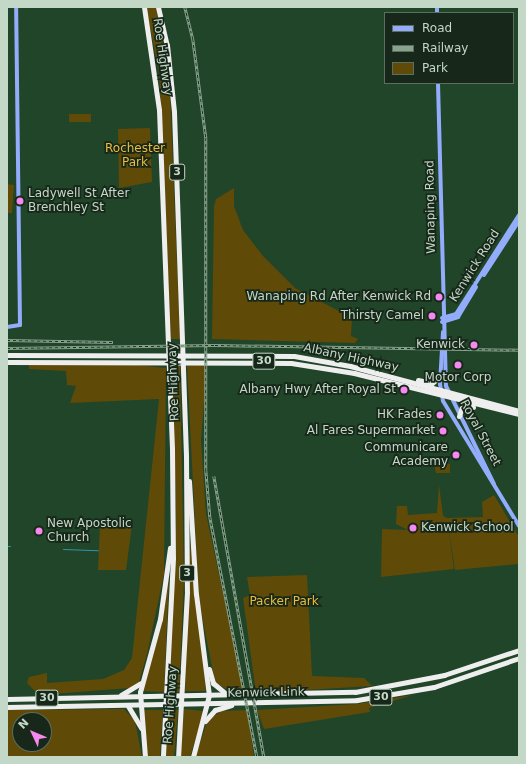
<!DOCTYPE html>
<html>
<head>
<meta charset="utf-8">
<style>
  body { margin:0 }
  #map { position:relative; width:526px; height:764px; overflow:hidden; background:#204528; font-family:"DejaVu Sans",sans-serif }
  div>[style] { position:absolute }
  .green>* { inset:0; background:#5f4a08 }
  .stream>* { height:1px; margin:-0.5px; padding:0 0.5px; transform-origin:0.5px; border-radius:0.5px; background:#2f96a5 }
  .secondary>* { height:4px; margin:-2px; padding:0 2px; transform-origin:2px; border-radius:2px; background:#93adfc }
  .highway>* { height:5px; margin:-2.5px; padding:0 2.5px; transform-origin:2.5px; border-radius:2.5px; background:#eee }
  .rail>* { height:2.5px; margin-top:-1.25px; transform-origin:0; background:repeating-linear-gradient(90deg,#17271a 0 3px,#88a38d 0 6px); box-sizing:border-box; border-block:1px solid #88a38d }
  .dots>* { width:11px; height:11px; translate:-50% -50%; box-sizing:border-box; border:2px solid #17271a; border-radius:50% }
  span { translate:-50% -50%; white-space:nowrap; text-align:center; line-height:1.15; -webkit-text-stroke:3.5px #17271a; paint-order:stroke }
  .shield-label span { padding:1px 3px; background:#17271a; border:1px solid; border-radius:3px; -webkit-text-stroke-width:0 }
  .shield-label { font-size:11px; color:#c3d8c6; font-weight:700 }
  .street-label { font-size:12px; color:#c3d8c6 }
  .park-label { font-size:12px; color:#eabe3c }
  .poi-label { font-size:12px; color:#c3d8c6 }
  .left { translate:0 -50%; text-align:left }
  .right { translate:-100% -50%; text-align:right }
  .frame { position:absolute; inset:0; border:8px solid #c3d8c6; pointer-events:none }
  .legend { position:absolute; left:384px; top:12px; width:130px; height:72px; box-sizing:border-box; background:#17271a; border:1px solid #5c6e5f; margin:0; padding:5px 7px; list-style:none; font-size:12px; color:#c3d8c6 }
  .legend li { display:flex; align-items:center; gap:8px; height:20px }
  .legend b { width:20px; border:1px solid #5c6e5f }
  .north { position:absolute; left:12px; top:712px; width:40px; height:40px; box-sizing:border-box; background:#17271a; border:1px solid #5c6e5f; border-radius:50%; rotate:314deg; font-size:11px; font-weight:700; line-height:16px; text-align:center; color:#c3d8c6 }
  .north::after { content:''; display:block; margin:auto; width:14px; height:18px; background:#f589ef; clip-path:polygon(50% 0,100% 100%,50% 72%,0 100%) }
</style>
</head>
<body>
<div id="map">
  <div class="green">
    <div style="clip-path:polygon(146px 7px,157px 7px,170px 91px,180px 339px,171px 339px,159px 72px)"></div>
    <div style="clip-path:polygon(69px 114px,91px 114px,91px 122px,69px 122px)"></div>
    <div style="clip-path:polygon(150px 128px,152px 182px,119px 188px,118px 129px)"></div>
    <div style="clip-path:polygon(7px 184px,14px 185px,12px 213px,7px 213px)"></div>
    <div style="clip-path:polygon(234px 188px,234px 206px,243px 230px,263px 256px,295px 288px,352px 318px,351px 336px,358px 339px,355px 343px,212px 339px,214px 207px,216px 199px)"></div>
    <div style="clip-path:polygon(127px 364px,166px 368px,164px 574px,147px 654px,139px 682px,130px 688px,39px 695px,27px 683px,29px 677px,47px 673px,47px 683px,103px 679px,124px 670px,132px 658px,159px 399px,70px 403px,76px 386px,67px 385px,66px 371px,29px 369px,29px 365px)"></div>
    <div style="clip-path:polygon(172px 365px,180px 365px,184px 580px,179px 692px,169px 692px,176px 513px)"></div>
    <div style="clip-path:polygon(207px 365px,201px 440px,206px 514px,244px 691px,228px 690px,215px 682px,199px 601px,187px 366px)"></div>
    <div style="clip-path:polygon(434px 464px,450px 464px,450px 473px,436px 473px)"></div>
    <div style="clip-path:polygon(439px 485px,443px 516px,447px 518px,483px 517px,482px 502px,494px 495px,519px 537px,519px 564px,455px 570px,449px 531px,445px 532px,449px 532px,454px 569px,381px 577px,382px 529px,408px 530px,396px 524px,397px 506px,407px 506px,408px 515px,437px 513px)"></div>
    <div style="clip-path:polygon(100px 525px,132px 525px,126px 570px,98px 570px)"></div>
    <div style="clip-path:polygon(190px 542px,206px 691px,185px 691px)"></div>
    <div style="clip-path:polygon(307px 575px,312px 676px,364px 678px,372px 686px,256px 693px,243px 598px,250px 595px,247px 577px)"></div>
    <div style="clip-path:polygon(169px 578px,164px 692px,144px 691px,143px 689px)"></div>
    <div style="clip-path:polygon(413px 695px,369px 708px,370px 712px,264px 729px,257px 710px,357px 704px)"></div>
    <div style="clip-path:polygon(evenodd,124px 709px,135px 721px,142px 757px,7px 757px,7px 710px,124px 709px,20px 720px,44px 720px,44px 744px,20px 744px,20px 720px)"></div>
    <div style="clip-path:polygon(184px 709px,204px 711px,190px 757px,180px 757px)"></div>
    <div style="clip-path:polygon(142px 710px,163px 710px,160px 757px,148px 757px)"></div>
    <div style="clip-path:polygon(178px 710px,174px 757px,165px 757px,169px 711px)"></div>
    <div style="clip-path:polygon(247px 710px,254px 757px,195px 757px,208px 719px,222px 711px)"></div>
  </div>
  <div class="stream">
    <div style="left:7px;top:546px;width:3px"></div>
    <div style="left:63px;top:549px;width:35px;rotate:2deg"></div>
  </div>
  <div class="secondary">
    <div style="left:437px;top:7px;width:6px;rotate:90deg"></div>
    <div style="left:438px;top:83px;width:303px;rotate:88.5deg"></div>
    <div style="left:446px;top:386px;width:109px;rotate:63.9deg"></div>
    <div style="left:484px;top:275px;width:64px;rotate:-57.1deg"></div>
    <div style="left:442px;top:318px;width:15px;rotate:-16deg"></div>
    <div style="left:456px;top:314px;width:117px;rotate:-57.5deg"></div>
    <div style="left:442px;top:322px;width:17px;rotate:-17deg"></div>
    <div style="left:458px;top:317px;width:35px;rotate:-59deg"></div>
    <div style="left:7px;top:327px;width:13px;rotate:-9deg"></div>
    <div style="left:20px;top:325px;width:318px;rotate:-90.7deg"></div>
    <div style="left:443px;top:332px;width:52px;rotate:93.3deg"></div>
    <div style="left:440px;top:384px;width:17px;rotate:80deg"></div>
    <div style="left:443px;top:401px;width:146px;rotate:58.7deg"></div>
  </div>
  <div class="highway">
    <div style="left:144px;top:7px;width:104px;rotate:81.7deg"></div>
    <div style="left:159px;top:110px;width:339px;rotate:87.8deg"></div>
    <div style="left:172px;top:449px;width:109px;rotate:89.5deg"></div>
    <div style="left:173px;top:558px;width:199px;rotate:92.9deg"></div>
    <div style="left:158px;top:7px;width:39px;rotate:77deg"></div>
    <div style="left:167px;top:45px;width:67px;rotate:84deg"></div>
    <div style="left:174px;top:112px;width:344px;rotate:88deg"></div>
    <div style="left:186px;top:456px;width:136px;rotate:89.6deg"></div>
    <div style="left:187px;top:592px;width:165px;rotate:93.1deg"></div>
    <div style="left:7px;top:355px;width:287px;rotate:0.2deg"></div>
    <div style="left:294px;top:356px;width:57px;rotate:10.1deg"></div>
    <div style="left:350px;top:366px;width:175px;rotate:14.9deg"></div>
    <div style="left:7px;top:362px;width:284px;rotate:0.2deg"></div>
    <div style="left:291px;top:363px;width:64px;rotate:9deg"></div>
    <div style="left:354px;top:373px;width:170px;rotate:14deg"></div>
    <div style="left:418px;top:380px;width:14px;rotate:12deg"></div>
    <div style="left:432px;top:383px;width:11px;rotate:-41deg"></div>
    <div style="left:459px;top:416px;width:9px;rotate:-72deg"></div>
    <div style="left:462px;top:407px;width:11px"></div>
    <div style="left:189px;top:481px;width:113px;rotate:86.5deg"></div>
    <div style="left:196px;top:594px;width:102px;rotate:82.7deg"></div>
    <div style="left:209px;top:695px;width:64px;rotate:104.5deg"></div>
    <div style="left:209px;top:669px;width:15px;rotate:74deg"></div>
    <div style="left:213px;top:683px;width:17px;rotate:40deg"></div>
    <div style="left:121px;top:695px;width:23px;rotate:-31deg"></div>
    <div style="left:7px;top:699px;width:348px;rotate:-1.2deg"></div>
    <div style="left:355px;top:692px;width:91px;rotate:-10.8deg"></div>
    <div style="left:444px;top:675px;width:79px;rotate:-18.4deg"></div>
    <div style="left:128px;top:706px;width:26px;rotate:59deg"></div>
    <div style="left:7px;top:707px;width:350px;rotate:-1.1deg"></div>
    <div style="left:357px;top:700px;width:78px;rotate:-9.6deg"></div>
    <div style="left:434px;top:687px;width:90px;rotate:-18.8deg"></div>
    <div style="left:205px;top:721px;width:15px;rotate:-48deg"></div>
    <div style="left:215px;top:710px;width:17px;rotate:-17deg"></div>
    <div style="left:145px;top:757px;width:65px;rotate:-94.4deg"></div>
    <div style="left:140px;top:692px;width:76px;rotate:-74.7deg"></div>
    <div style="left:160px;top:619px;width:72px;rotate:-82deg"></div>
  </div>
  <div class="rail">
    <div style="left:185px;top:7px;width:33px;rotate:76deg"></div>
    <div style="left:193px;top:39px;width:100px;rotate:82.5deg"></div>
    <div style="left:206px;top:138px;width:332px;rotate:90deg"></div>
    <div style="left:206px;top:470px;width:47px;rotate:85.1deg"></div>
    <div style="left:210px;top:517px;width:245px;rotate:78.9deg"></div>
    <div style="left:7px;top:340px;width:106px;rotate:1.1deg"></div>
    <div style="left:7px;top:348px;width:208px;rotate:-0.8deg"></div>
    <div style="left:215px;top:345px;width:304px;rotate:0.9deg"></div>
    <div style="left:214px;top:476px;width:285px;rotate:79.9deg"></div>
  </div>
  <div class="dots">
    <div style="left:20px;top:201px;background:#f589ef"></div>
    <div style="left:439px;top:297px;background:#f589ef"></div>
    <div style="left:432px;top:316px;background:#f589ef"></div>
    <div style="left:474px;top:345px;background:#f589ef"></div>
    <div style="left:458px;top:365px;background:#f589ef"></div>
    <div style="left:404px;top:390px;background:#f589ef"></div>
    <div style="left:440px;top:415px;background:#f589ef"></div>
    <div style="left:443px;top:431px;background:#f589ef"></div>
    <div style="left:456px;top:455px;background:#f589ef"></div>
    <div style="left:413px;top:528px;background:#f589ef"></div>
    <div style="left:39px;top:531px;background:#f589ef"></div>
  </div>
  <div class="shield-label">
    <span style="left:177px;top:172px">3</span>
    <span style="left:264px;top:361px">30</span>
    <span style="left:187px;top:573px">3</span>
    <span style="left:381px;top:697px">30</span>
    <span style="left:47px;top:698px">30</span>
  </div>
  <div class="street-label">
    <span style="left:162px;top:57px;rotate:82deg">Roe Highway</span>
    <span style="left:431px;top:207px;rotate:-91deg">Wanaping Road</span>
    <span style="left:475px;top:266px;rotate:-58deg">Kenwick Road</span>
    <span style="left:351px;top:358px;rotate:12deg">Albany Highway</span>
    <span style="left:174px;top:382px;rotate:-92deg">Roe Highway</span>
    <span style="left:480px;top:433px;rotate:62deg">Royal Street</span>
    <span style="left:266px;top:693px;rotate:-1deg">Kenwick Link</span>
    <span style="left:171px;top:705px;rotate:-86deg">Roe Highway</span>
  </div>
  <div class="park-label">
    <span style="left:135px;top:156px">Rochester<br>Park</span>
    <span style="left:284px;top:602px">Packer Park</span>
  </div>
  <div class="poi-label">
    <span class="left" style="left:28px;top:201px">Ladywell St After<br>Brenchley St</span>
    <span class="right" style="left:431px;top:297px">Wanaping Rd After Kenwick Rd</span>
    <span class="right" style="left:424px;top:316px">Thirsty Camel</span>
    <span class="right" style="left:465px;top:345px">Kenwick</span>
    <span style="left:458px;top:378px">Motor Corp</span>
    <span class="right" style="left:396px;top:390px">Albany Hwy After Royal St</span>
    <span class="right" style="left:432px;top:415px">HK Fades</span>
    <span class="right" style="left:435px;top:431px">Al Fares Supermarket</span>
    <span class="right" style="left:448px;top:455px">Communicare<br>Academy</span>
    <span class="left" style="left:47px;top:531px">New Apostolic<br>Church</span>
    <span class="left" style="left:421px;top:528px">Kenwick School</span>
  </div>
  <div class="frame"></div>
  <ul class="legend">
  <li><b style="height:5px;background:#93adfc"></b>Road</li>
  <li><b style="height:5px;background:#88a38d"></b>Railway</li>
  <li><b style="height:11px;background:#5f4a08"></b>Park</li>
  </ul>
  <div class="north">N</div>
</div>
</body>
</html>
